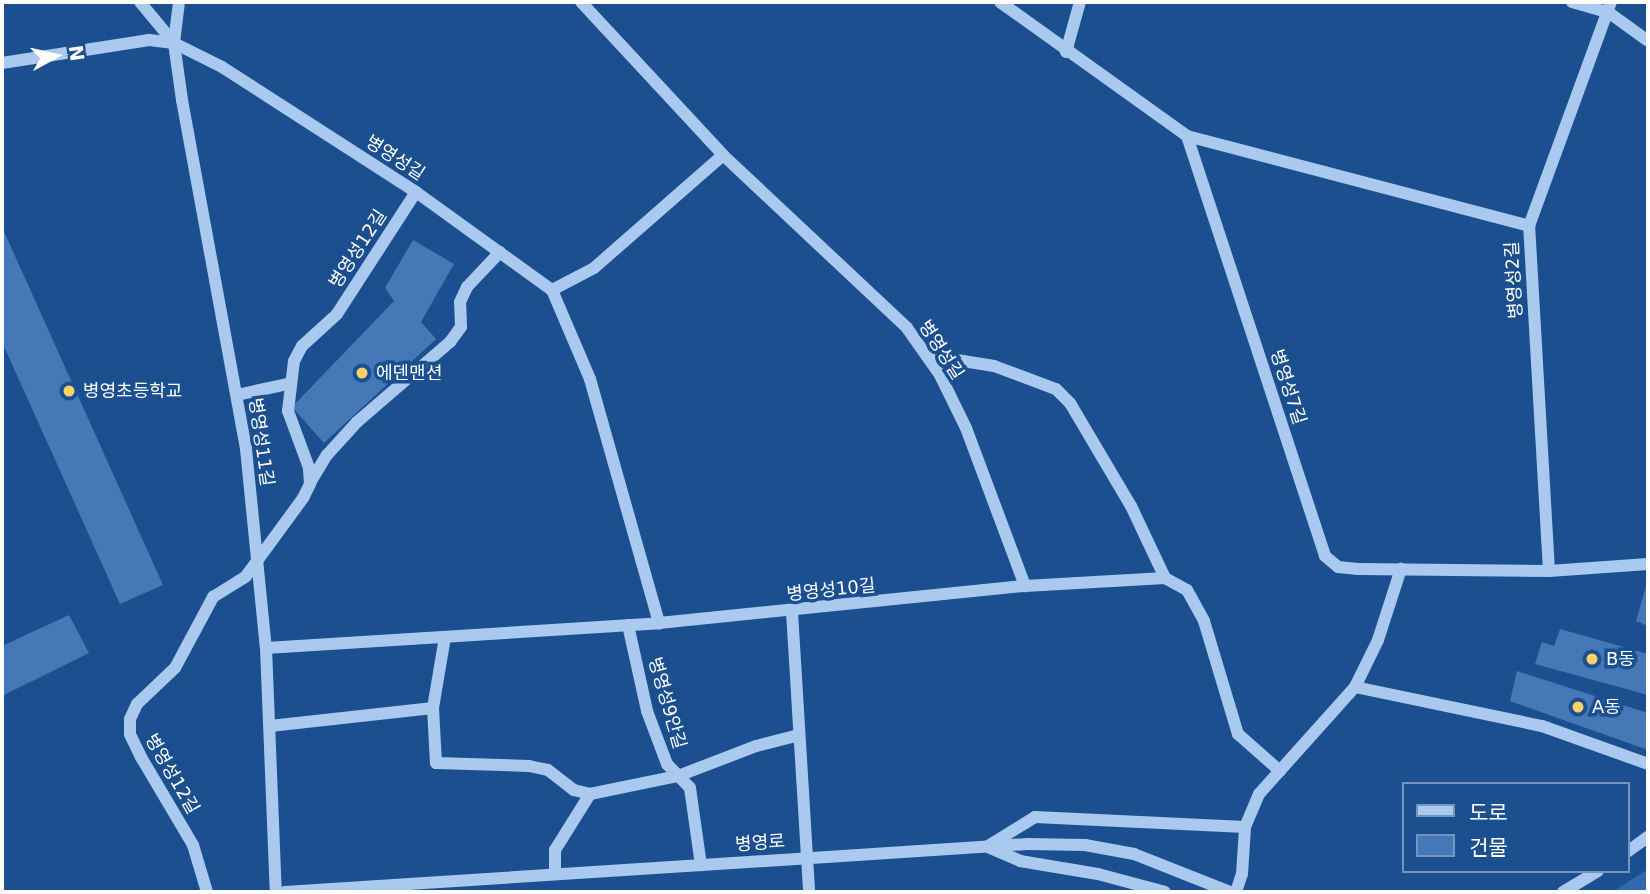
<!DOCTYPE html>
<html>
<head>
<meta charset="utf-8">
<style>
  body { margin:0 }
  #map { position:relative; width:1650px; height:894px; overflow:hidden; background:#1b4f8f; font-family:"DejaVu Sans","Noto Sans KR",sans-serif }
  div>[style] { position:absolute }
  .green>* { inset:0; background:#2e69ad }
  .building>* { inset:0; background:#4478b7 }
  .minor>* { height:12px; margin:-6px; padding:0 6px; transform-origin:6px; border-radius:6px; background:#a9c9ee }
  .dots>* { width:19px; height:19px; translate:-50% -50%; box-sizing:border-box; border:4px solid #1b4f8f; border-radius:50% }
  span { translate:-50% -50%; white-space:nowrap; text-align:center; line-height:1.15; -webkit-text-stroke:7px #1b4f8f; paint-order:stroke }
  .street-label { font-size:18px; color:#fff }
  .poi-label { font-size:18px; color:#fff }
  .left { translate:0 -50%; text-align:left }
  .frame { position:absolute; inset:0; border:4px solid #fff; pointer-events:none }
  .legend { position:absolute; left:1402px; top:782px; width:228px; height:91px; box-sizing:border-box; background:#1b4f8f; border:2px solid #7695bc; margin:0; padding:9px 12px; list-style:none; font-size:21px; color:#fff }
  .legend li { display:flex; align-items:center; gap:14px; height:35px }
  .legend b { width:35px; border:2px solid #7695bc }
  .north { position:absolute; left:21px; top:21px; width:70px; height:70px; -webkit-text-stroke:5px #1b4f8f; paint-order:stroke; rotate:82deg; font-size:19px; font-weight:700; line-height:28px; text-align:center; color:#fff }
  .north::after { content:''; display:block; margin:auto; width:24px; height:32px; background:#fff; clip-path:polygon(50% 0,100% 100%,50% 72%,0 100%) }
</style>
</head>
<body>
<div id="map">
  <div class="green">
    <div style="clip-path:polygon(1648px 869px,1648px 892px,1612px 892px)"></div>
  </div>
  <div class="building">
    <div style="clip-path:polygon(2px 227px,163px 585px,120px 604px,2px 342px)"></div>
    <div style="clip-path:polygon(413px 240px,454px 264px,421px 322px,436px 339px,324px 443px,292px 407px,394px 301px,385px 288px)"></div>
    <div style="clip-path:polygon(1646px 586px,1648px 587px,1648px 626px,1636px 621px)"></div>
    <div style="clip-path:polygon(69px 615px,89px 653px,2px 696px,2px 646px)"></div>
    <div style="clip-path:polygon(1560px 629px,1648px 654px,1648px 695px,1535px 664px,1542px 642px,1554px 646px)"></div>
    <div style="clip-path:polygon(1517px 671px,1648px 713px,1648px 750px,1510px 701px)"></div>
  </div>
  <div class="minor">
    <div style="left:140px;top:2px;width:53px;rotate:50.3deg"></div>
    <div style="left:179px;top:2px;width:41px;rotate:97deg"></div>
    <div style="left:174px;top:43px;width:58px;rotate:82deg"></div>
    <div style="left:182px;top:100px;width:355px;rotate:79.6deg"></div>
    <div style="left:246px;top:449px;width:200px;rotate:84.3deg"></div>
    <div style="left:266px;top:648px;width:244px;rotate:87.7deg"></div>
    <div style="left:581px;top:2px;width:209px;rotate:47.1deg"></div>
    <div style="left:723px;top:155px;width:253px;rotate:43.2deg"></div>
    <div style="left:907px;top:328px;width:57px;rotate:54.9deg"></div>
    <div style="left:940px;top:375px;width:59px;rotate:63.9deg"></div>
    <div style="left:966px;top:428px;width:169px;rotate:69.5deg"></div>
    <div style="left:1000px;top:2px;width:230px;rotate:35.6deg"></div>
    <div style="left:1187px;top:136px;width:442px;rotate:71.8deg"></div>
    <div style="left:1325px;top:556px;width:17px;rotate:40deg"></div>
    <div style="left:1338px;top:567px;width:20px;rotate:6deg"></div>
    <div style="left:1358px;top:569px;width:191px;rotate:0.6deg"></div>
    <div style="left:1549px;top:571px;width:99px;rotate:-4deg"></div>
    <div style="left:1572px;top:2px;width:37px;rotate:16deg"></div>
    <div style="left:1608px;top:12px;width:49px;rotate:35.9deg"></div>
    <div style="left:1066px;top:52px;width:52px;rotate:-74.4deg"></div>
    <div style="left:2px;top:63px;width:149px;rotate:-8.9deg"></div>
    <div style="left:149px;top:40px;width:25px;rotate:7deg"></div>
    <div style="left:174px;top:43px;width:54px;rotate:26.6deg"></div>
    <div style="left:222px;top:67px;width:231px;rotate:32.8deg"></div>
    <div style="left:416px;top:192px;width:168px;rotate:35.8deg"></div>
    <div style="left:552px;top:290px;width:47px;rotate:-27.6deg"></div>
    <div style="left:594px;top:268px;width:171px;rotate:-41.2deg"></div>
    <div style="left:1187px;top:136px;width:354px;rotate:14.7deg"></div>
    <div style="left:552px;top:290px;width:97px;rotate:66.9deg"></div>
    <div style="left:590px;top:379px;width:254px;rotate:74.2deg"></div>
    <div style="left:926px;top:355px;width:69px;rotate:9.2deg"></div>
    <div style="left:994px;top:366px;width:66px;rotate:20.4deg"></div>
    <div style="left:1056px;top:389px;width:20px;rotate:45deg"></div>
    <div style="left:1070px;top:403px;width:120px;rotate:59.4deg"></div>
    <div style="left:1131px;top:506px;width:80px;rotate:64.7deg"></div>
    <div style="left:237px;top:395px;width:51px;rotate:-12.4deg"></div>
    <div style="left:310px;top:483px;width:33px;rotate:-59deg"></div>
    <div style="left:327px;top:455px;width:45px;rotate:-47.7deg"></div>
    <div style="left:357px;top:422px;width:123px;rotate:-40.7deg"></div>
    <div style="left:450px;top:342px;width:19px;rotate:-54deg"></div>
    <div style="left:461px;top:327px;width:25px;rotate:-92deg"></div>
    <div style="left:460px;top:302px;width:17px;rotate:-65deg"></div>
    <div style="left:467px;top:287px;width:48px;rotate:-46.7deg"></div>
    <div style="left:1549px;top:571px;width:346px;rotate:-93.3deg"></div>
    <div style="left:1529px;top:226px;width:239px;rotate:-69.9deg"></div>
    <div style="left:792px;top:612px;width:281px;rotate:86.5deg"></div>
    <div style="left:628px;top:625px;width:88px;rotate:77.5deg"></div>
    <div style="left:647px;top:711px;width:57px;rotate:69.3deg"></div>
    <div style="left:667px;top:764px;width:33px;rotate:46deg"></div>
    <div style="left:690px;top:788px;width:78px;rotate:81.9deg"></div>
    <div style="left:445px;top:637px;width:72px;rotate:99.6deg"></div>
    <div style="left:433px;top:708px;width:55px;rotate:86.9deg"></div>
    <div style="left:436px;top:763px;width:93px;rotate:1.8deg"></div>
    <div style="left:529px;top:766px;width:19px;rotate:12deg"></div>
    <div style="left:548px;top:770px;width:33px;rotate:38deg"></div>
    <div style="left:574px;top:790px;width:16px;rotate:14deg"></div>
    <div style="left:266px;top:648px;width:394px;rotate:-3.6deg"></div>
    <div style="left:659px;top:623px;width:368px;rotate:-5.8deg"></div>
    <div style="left:1025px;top:586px;width:140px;rotate:-3.3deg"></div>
    <div style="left:1165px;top:578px;width:25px;rotate:29deg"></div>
    <div style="left:1187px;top:590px;width:35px;rotate:61deg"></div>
    <div style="left:1204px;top:621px;width:118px;rotate:73.3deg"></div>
    <div style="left:1238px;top:734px;width:56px;rotate:41.4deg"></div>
    <div style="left:1355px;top:687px;width:191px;rotate:11.8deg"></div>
    <div style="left:1542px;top:726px;width:113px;rotate:19.7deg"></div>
    <div style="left:270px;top:726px;width:164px;rotate:-6.3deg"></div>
    <div style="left:988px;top:846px;width:55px;rotate:-31.7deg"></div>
    <div style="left:1035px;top:817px;width:210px;rotate:2.7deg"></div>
    <div style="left:990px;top:848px;width:33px;rotate:23deg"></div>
    <div style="left:1020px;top:861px;width:79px;rotate:9.5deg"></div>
    <div style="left:1098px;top:874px;width:69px;rotate:15deg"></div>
    <div style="left:1627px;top:852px;width:26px;rotate:-36deg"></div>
    <div style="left:555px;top:874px;width:24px;rotate:-90deg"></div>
    <div style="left:555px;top:850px;width:66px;rotate:-58deg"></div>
    <div style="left:590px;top:794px;width:90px;rotate:-11.6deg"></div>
    <div style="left:678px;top:776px;width:84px;rotate:-21deg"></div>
    <div style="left:756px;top:746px;width:44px;rotate:-14.3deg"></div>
    <div style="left:207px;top:892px;width:49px;rotate:-106.6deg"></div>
    <div style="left:193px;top:845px;width:102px;rotate:-120.6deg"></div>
    <div style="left:141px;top:757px;width:25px;rotate:-116deg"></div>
    <div style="left:130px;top:734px;width:15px;rotate:-90deg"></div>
    <div style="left:130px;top:719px;width:17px;rotate:-65deg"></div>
    <div style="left:137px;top:704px;width:52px;rotate:-43.5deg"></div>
    <div style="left:175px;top:668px;width:81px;rotate:-61.8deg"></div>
    <div style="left:213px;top:597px;width:39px;rotate:-32deg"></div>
    <div style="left:246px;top:576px;width:97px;rotate:-53.8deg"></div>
    <div style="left:303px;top:498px;width:16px;rotate:-63deg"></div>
    <div style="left:310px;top:484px;width:16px;rotate:-94deg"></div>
    <div style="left:309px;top:468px;width:61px;rotate:-110.2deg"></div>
    <div style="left:288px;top:411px;width:50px;rotate:-83.2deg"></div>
    <div style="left:294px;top:361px;width:17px;rotate:-62deg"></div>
    <div style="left:302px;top:346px;width:47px;rotate:-42.4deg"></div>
    <div style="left:337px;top:314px;width:145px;rotate:-57.1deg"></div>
    <div style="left:285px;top:892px;width:745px;rotate:-3.7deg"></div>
    <div style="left:1028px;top:844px;width:57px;rotate:1deg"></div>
    <div style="left:1085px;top:845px;width:50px;rotate:10.4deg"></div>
    <div style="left:1134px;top:854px;width:103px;rotate:21.6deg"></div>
    <div style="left:1236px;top:892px;width:19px;rotate:-72deg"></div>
    <div style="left:1242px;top:874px;width:47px;rotate:-86.3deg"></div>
    <div style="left:1245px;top:827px;width:36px;rotate:-67deg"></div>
    <div style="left:1259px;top:794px;width:144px;rotate:-48.1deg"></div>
    <div style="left:1355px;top:687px;width:52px;rotate:-63.9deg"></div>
    <div style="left:1378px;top:640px;width:75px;rotate:-72.1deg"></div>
    <div style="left:1563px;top:892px;width:41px;rotate:-31deg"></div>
  </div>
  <div class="dots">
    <div style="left:362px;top:373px;background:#ffd166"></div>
    <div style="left:69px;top:391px;background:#ffd166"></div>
    <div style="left:1592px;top:659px;background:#ffd166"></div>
    <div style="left:1578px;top:707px;background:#ffd166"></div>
  </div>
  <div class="street-label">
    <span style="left:395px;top:158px;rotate:33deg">병영성길</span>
    <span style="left:358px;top:249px;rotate:-57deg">병영성12길</span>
    <span style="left:1514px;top:280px;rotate:-93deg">병영성2길</span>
    <span style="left:941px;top:350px;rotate:57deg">병영성길</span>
    <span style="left:1288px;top:387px;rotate:72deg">병영성7길</span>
    <span style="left:261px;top:442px;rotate:82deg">병영성11길</span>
    <span style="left:831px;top:590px;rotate:-6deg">병영성10길</span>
    <span style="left:667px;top:703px;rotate:74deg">병영성9안길</span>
    <span style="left:172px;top:774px;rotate:60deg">병영성12길</span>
    <span style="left:760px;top:843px;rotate:-4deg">병영로</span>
  </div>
  <div class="poi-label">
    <span class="left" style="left:376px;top:373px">에덴맨션</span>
    <span class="left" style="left:83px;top:391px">병영초등학교</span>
    <span class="left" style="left:1606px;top:659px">B동</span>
    <span class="left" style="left:1592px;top:707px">A동</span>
  </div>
  <div class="frame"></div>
  <ul class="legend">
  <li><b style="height:9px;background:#a9c9ee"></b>도로</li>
  <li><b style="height:19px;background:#4478b7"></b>건물</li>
  </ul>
  <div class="north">N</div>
</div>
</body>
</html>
